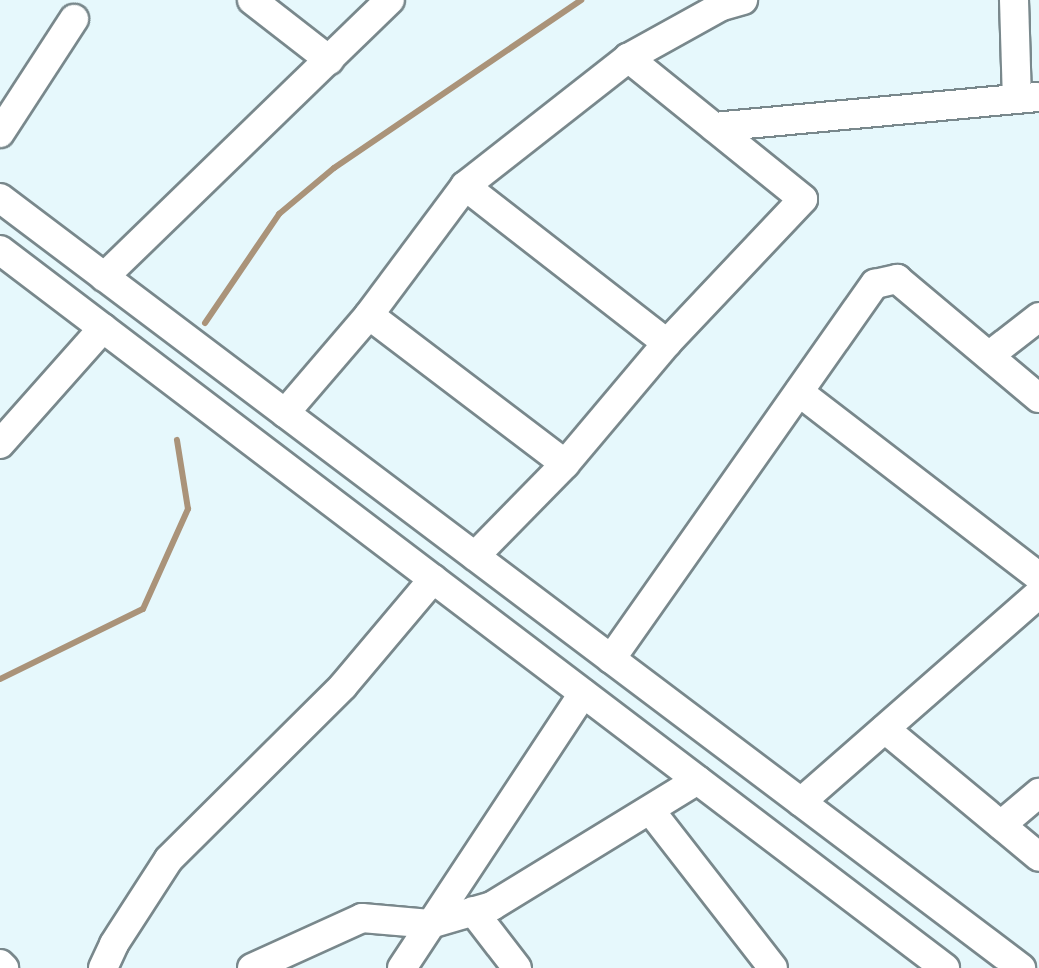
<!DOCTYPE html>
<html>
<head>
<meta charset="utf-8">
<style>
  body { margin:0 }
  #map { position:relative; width:1039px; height:968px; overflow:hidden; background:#e6f8fc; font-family:Bitter,serif }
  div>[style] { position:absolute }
  .stream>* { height:6px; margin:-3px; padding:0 3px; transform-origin:3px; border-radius:3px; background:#aa9379 }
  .roads { filter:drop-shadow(2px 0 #79888c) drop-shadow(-2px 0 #79888c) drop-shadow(0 2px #79888c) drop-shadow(0 -2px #79888c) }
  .minor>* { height:28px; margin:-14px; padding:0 14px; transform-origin:14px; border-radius:14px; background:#fff }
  span { translate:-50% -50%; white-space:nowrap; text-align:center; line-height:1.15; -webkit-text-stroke:4.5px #fff; paint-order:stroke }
</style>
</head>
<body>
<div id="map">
  <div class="stream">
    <div style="left:205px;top:323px;width:132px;rotate:-55.8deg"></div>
    <div style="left:279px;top:214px;width:72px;rotate:-39.9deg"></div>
    <div style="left:334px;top:168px;width:299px;rotate:-34.2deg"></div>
    <div style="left:0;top:679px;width:159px;rotate:-26.1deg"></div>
    <div style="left:143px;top:609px;width:110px;rotate:-65.8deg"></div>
    <div style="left:188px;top:509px;width:70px;rotate:-99.1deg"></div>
  </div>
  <div class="roads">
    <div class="minor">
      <div style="left:252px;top:0;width:98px;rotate:37.9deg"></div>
      <div style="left:1014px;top:0;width:99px;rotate:88.3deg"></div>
      <div style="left:714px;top:127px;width:326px;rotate:-5.3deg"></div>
      <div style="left:0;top:133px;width:136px;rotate:-57deg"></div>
      <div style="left:465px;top:186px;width:256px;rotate:37.9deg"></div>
      <div style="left:0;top:198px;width:1279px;rotate:37.02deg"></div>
      <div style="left:0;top:250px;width:1187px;rotate:37.23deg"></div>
      <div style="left:104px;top:277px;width:398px;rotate:-44.1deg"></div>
      <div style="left:369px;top:315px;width:246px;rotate:37.2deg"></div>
      <div style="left:990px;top:355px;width:62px;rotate:-37.8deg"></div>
      <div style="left:799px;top:392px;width:303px;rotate:37.6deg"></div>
      <div style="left:285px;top:413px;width:129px;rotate:-49.4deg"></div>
      <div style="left:369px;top:315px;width:161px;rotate:-53.3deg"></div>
      <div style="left:465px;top:186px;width:207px;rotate:-38.1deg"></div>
      <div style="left:628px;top:58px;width:107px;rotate:-29deg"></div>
      <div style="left:722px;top:6px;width:22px;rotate:-16deg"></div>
      <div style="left:0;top:444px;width:155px;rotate:-48.4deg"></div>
      <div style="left:475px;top:556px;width:129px;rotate:-45.6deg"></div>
      <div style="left:565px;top:464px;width:158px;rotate:-49.9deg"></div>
      <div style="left:667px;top:343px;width:198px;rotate:-46.6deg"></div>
      <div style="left:803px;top:199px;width:225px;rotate:-141.1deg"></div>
      <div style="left:611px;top:659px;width:459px;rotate:-54.9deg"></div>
      <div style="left:875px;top:284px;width:23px;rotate:-13deg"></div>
      <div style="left:897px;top:279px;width:185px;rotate:40deg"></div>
      <div style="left:885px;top:729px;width:200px;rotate:39.7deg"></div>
      <div style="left:801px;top:802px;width:316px;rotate:-41.2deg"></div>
      <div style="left:650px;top:810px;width:200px;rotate:52.1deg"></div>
      <div style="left:1001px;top:825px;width:50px;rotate:-40.1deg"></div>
      <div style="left:473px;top:911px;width:72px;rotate:52.3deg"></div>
      <div style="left:0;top:964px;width:6px;rotate:45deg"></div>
      <div style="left:103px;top:968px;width:26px;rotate:-65deg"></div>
      <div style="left:114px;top:944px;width:101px;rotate:-57.1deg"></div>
      <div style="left:169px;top:859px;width:245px;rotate:-44.8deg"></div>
      <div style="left:343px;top:686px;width:140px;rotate:-49.9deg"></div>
      <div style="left:252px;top:968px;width:121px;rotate:-24.4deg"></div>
      <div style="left:362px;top:918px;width:68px;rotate:5deg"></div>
      <div style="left:430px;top:924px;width:65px;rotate:-16.2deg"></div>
      <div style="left:492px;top:906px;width:241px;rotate:-31.5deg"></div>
      <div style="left:402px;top:968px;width:329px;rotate:-56.6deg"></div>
    </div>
  </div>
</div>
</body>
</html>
